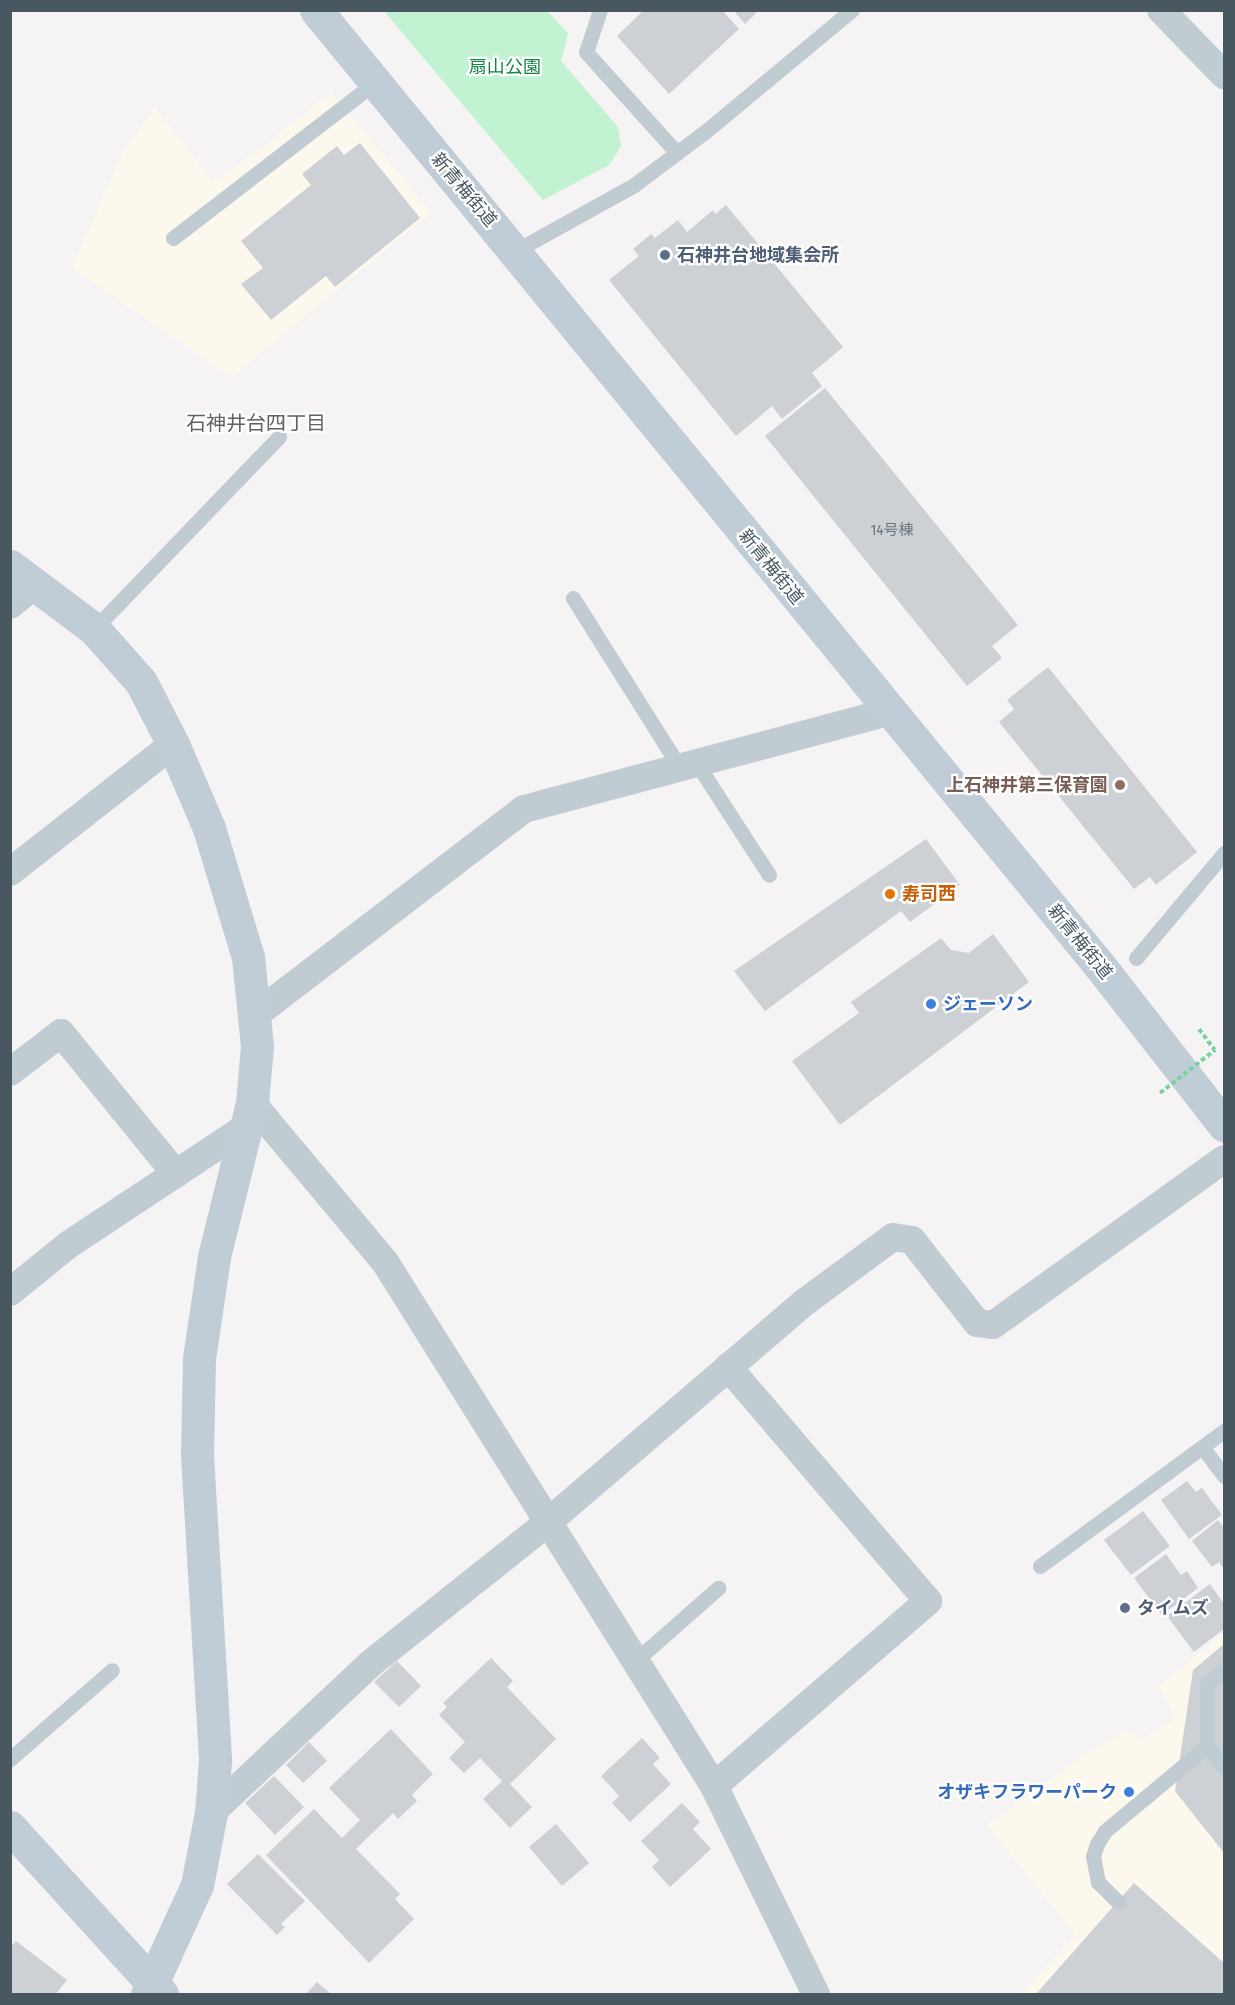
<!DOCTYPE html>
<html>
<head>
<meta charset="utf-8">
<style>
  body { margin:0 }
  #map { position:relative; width:1235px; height:2005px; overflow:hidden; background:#f5f3f3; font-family:"Fira Sans Condensed","Noto Sans JP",sans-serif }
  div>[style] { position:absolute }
  .commercial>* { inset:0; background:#fdf8ee }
  .green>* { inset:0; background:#c1f2d1 }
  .building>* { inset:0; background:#cdd0d5 }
  .path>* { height:4px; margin-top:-2px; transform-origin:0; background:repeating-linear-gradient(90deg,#77d2a0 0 4.5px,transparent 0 7.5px) }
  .lane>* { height:15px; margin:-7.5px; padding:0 7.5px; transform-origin:7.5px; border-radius:7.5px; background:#c0cbd2 }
  .street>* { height:28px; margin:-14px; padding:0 14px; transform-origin:14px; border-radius:14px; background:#c0cbd2 }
  .secondary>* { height:33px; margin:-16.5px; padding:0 16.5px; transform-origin:16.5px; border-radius:16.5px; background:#c0ccd6 }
  .path-bridge>* { height:4px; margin-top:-2px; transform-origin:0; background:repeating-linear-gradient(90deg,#77d2a0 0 4.5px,transparent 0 7.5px) }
  .dots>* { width:16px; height:16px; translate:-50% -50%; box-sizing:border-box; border:3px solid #fff; border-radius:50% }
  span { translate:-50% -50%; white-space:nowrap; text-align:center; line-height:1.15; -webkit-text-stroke:4.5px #fff; paint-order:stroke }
  .number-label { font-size:15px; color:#6a757e }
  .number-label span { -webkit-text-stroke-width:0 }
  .park-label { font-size:18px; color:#148344 }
  .street-label { font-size:18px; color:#495761 }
  .service-label { font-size:18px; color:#4e5e75; font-weight:700 }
  .left { translate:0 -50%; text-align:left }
  .education-label { font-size:18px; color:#785e54; font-weight:700 }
  .right { translate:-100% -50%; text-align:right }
  .food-label { font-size:18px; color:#c56008; font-weight:700 }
  .shop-label { font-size:18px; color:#366cbe; font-weight:700 }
  .neighbourhood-label { font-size:20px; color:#5f6368 }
  .frame { position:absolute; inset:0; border:12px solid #495761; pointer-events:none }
</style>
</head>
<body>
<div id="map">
  <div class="commercial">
    <div style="clip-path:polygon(331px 92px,431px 213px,231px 377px,72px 268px,123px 152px,155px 108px,213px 182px,268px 143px)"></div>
    <div style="clip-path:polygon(1224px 1633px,1224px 1994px,1021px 1994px,1076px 1935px,987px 1825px,1079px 1759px,1128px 1730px,1142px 1740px,1176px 1718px,1159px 1687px)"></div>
  </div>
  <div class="green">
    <div style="clip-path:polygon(384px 11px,547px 11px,568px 33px,561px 61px,618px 127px,621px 146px,609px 165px,543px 200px)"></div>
  </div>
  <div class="building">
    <div style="clip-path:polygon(644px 10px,722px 10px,739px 29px,669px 94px,617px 36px)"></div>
    <div style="clip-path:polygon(733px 10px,759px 10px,745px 24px)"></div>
    <div style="clip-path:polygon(360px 143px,420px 218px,335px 287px,326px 276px,271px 320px,241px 284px,263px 268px,241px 241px,311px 185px,302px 174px,337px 146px,344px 155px)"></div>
    <div style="clip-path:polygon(726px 205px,843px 347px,812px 373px,822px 386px,782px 419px,772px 406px,736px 436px,609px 280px,639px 256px,633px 249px,651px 234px,655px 238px,678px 220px,687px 232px,713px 210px,715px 214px)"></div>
    <div style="clip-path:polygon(825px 388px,1018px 625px,992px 646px,1002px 658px,967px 686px,765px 436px)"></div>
    <div style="clip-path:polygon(1048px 667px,1197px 852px,1156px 885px,1150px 877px,1134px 889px,999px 722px,1014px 709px,1007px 700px)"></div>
    <div style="clip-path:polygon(926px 839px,960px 885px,910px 922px,901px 911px,765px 1011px,734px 971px)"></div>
    <div style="clip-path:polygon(993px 934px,1029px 982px,840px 1125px,792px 1061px,859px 1013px,851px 1002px,941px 938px,951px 950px,969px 953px)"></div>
    <div style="clip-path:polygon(1187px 1481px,1196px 1492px,1202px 1488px,1222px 1515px,1189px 1539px,1161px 1500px)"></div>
    <div style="clip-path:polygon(1143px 1511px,1170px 1546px,1131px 1575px,1104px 1540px)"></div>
    <div style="clip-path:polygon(1218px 1520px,1224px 1528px,1224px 1569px,1219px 1562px,1212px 1567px,1192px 1541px)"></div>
    <div style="clip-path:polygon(1166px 1554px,1181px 1575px,1187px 1571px,1198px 1588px,1162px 1615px,1134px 1578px)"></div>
    <div style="clip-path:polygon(1210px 1584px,1224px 1604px,1224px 1629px,1194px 1652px,1167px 1616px)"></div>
    <div style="clip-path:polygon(1224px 1644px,1224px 1853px,1175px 1791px,1193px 1670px)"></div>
    <div style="clip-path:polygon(491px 1658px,513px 1681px,507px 1687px,556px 1739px,510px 1784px,532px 1807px,510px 1828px,483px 1799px,502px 1781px,480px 1758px,464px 1773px,449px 1758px,465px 1742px,439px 1715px,447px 1707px,443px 1703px)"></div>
    <div style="clip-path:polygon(397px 1661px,421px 1686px,399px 1707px,374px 1682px)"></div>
    <div style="clip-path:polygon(391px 1729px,433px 1774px,412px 1795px,417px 1801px,398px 1819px,393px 1813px,356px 1849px,400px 1894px,395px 1899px,414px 1919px,369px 1963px,266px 1855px,314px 1809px,342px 1838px,360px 1820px,329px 1788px)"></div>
    <div style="clip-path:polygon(642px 1738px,660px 1758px,653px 1764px,671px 1784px,630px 1822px,612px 1803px,619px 1796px,601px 1776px)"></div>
    <div style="clip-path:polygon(309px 1742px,327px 1761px,303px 1783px,286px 1765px)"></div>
    <div style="clip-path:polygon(274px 1776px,304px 1807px,275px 1835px,245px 1803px)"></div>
    <div style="clip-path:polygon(682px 1803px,700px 1822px,693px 1829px,711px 1849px,670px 1887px,652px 1867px,659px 1860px,641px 1841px)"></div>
    <div style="clip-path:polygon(556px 1824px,589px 1863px,562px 1886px,529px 1847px)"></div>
    <div style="clip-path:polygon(258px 1854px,305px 1901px,281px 1924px,285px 1927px,277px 1935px,227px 1884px)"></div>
    <div style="clip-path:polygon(1134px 1883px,1224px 1963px,1224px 1994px,1036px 1994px)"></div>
    <div style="clip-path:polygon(16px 1941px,67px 1980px,56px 1994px,10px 1994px,10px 1948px)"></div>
    <div style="clip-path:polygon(317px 1982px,331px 1994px,306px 1994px)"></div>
  </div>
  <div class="path">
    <div style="left:1199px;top:1029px;width:26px;rotate:53deg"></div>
  </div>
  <div class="lane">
    <div style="left:600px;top:10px;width:44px;rotate:108.4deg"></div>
    <div style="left:586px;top:52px;width:136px;rotate:48deg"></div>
    <div style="left:173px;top:238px;width:254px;rotate:-37.6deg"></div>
    <div style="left:515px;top:251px;width:136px;rotate:-29deg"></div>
    <div style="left:634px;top:185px;width:90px;rotate:-36.9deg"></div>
    <div style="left:706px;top:131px;width:190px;rotate:-39.7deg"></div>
    <div style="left:573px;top:598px;width:201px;rotate:57.8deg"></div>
    <div style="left:94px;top:629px;width:267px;rotate:-46.1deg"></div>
    <div style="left:697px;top:764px;width:132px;rotate:57deg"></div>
    <div style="left:1136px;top:958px;width:137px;rotate:-50deg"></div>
    <div style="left:1203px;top:1448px;width:35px;rotate:53deg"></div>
    <div style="left:1040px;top:1566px;width:228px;rotate:-36.3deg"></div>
    <div style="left:635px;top:1661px;width:111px;rotate:-41.3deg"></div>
    <div style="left:1224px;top:1670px;width:22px;rotate:141deg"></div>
    <div style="left:1207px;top:1684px;width:62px;rotate:90deg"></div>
    <div style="left:1207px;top:1746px;width:27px;rotate:51deg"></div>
    <div style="left:10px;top:1759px;width:135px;rotate:-41.1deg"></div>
    <div style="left:1118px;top:1902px;width:28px;rotate:-135deg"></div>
    <div style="left:1098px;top:1882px;width:26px;rotate:-101deg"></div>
    <div style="left:1093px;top:1856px;width:13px;rotate:-72deg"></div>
    <div style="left:1097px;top:1844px;width:15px;rotate:-58deg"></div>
    <div style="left:1105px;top:1831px;width:133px;rotate:-39.8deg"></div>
  </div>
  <div class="street">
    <div style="left:1161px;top:10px;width:91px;rotate:45.9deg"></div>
    <div style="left:10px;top:605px;width:33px;rotate:-39deg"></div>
    <div style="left:10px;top:872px;width:207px;rotate:-38.1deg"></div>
    <div style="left:254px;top:1016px;width:340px;rotate:-37.5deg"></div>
    <div style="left:524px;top:809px;width:377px;rotate:-14.9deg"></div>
    <div style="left:10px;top:1072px;width:64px;rotate:-37.4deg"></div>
    <div style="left:61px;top:1033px;width:182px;rotate:50.8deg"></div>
    <div style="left:252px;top:1103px;width:207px;rotate:50.1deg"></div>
    <div style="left:385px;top:1262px;width:619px;rotate:57.88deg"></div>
    <div style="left:714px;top:1786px;width:232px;rotate:63.9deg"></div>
    <div style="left:10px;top:1292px;width:75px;rotate:-39deg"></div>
    <div style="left:68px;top:1245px;width:217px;rotate:-33.5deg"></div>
    <div style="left:714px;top:1786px;width:283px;rotate:-40.8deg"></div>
    <div style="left:928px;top:1601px;width:308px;rotate:-130.5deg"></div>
    <div style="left:211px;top:1813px;width:218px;rotate:-43.1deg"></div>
    <div style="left:370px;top:1664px;width:226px;rotate:-38.5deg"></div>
    <div style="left:547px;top:1523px;width:340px;rotate:-40.6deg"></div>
    <div style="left:805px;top:1302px;width:109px;rotate:-36.5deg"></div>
    <div style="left:893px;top:1237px;width:19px;rotate:9deg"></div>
    <div style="left:912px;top:1240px;width:105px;rotate:51.9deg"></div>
    <div style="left:977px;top:1323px;width:16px;rotate:7deg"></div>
    <div style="left:993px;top:1325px;width:284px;rotate:-35.7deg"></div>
  </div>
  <div class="secondary">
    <div style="left:316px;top:10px;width:1236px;rotate:50.65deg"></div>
    <div style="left:1100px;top:966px;width:202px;rotate:52.1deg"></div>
    <div style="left:10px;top:566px;width:105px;rotate:36.9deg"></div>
    <div style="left:94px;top:629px;width:71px;rotate:48.4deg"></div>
    <div style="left:141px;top:682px;width:70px;rotate:62.7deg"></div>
    <div style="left:173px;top:744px;width:91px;rotate:66.8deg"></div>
    <div style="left:209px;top:828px;width:135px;rotate:73.2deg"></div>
    <div style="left:248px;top:957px;width:89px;rotate:84.2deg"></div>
    <div style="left:257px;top:1046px;width:57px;rotate:95deg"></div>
    <div style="left:252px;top:1103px;width:159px;rotate:103.9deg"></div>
    <div style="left:214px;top:1257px;width:103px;rotate:98.4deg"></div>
    <div style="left:199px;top:1359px;width:96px;rotate:91.2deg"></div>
    <div style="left:197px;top:1455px;width:306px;rotate:86.6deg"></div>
    <div style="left:215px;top:1760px;width:53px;rotate:94.3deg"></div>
    <div style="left:211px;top:1813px;width:73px;rotate:101deg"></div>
    <div style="left:197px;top:1885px;width:120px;rotate:114.6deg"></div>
    <div style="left:10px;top:1827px;width:226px;rotate:47.7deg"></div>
  </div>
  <div class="path-bridge">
    <div style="left:1160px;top:1093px;width:70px;rotate:-38deg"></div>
  </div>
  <div class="dots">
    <div style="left:665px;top:255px;background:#5c6f8a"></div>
    <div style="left:1120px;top:785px;background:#8d6e63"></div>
    <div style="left:890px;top:894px;background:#e8710a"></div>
    <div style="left:931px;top:1004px;background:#3f7fe0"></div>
    <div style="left:1125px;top:1608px;background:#5c6f8a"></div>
    <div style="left:1129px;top:1792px;background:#3f7fe0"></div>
  </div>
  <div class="number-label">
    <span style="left:892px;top:531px">14号棟</span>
  </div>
  <div class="park-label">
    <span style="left:505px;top:67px">扇山公園</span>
  </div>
  <div class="street-label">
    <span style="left:464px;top:190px;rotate:50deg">新青梅街道</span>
    <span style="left:771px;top:567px;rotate:51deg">新青梅街道</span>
    <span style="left:1080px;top:942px;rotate:51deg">新青梅街道</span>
  </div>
  <div class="service-label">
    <span class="left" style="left:677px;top:255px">石神井台地域集会所</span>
    <span class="left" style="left:1137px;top:1608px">タイムズ</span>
  </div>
  <div class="education-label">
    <span class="right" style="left:1108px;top:785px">上石神井第三保育園</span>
  </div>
  <div class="food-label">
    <span class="left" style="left:902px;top:894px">寿司西</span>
  </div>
  <div class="shop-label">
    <span class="left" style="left:943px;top:1004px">ジェーソン</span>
    <span class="right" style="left:1117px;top:1792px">オザキフラワーパーク</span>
  </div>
  <div class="neighbourhood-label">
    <span style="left:256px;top:423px">石神井台四丁目</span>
  </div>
  <div class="frame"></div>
</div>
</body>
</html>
